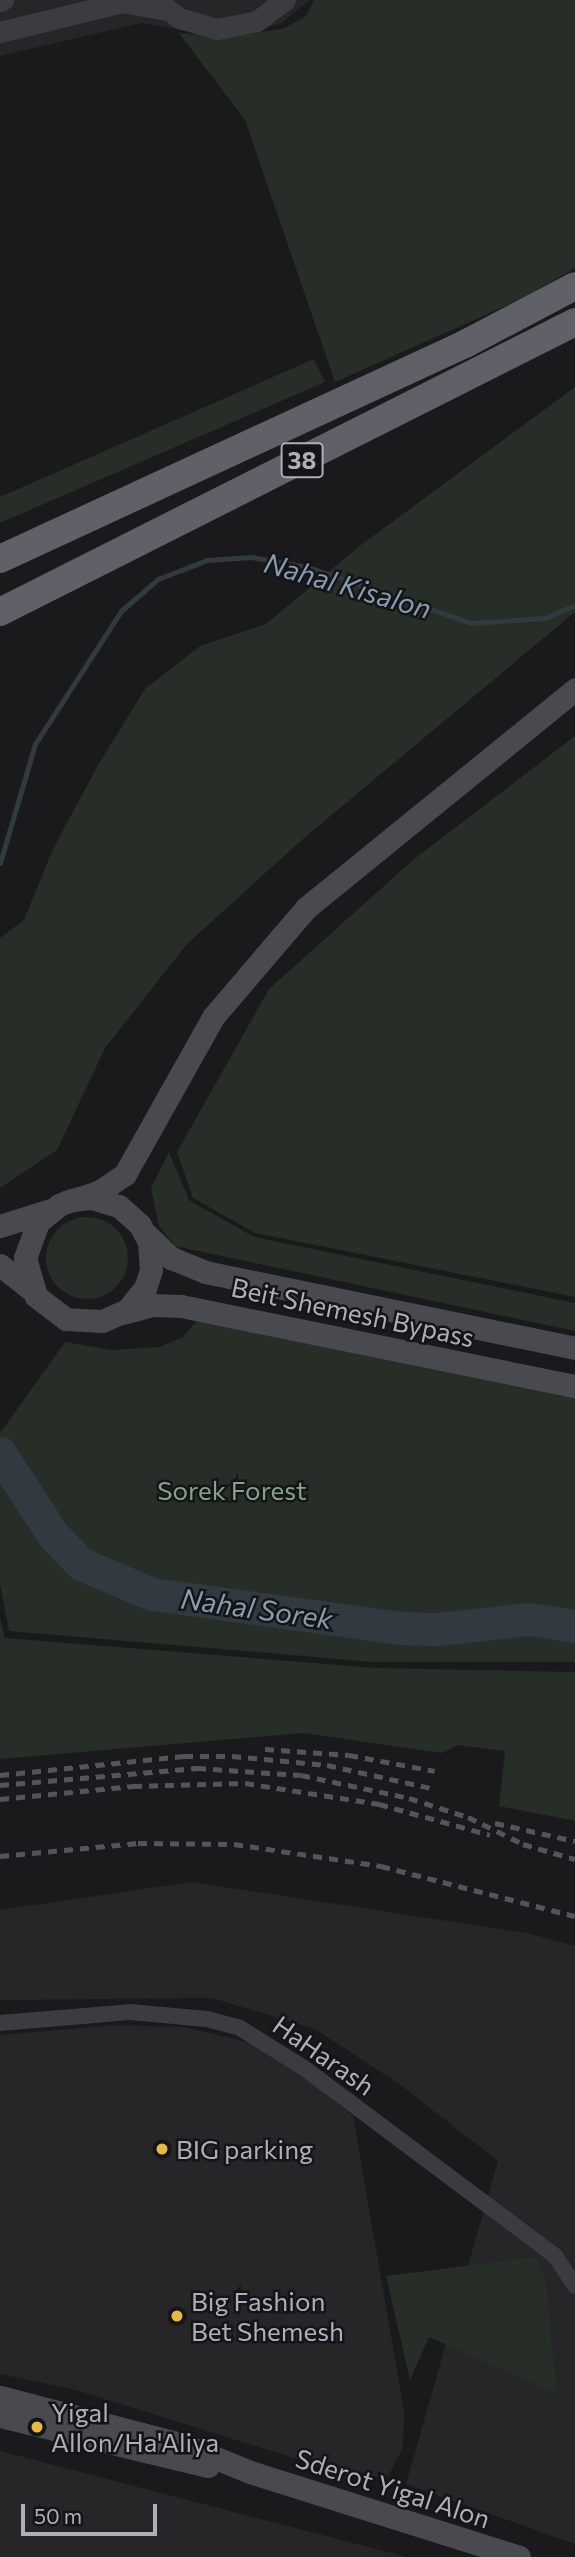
<!DOCTYPE html>
<html>
<head>
<meta charset="utf-8">
<style>
  body { margin:0 }
  #map { position:relative; width:575px; height:2557px; overflow:hidden; background:#1a1a1c; font-family:Commissioner,sans-serif }
  div>[style] { position:absolute }
  .built>* { inset:0; background:#262629 }
  .green>* { inset:0; background:#262e27 }
  .round { border-radius:50% }
  .stream>* { height:5px; margin:-2.5px; padding:0 2.5px; transform-origin:2.5px; border-radius:2.5px; background:#323a41 }
  .river>* { height:33px; margin:-16.5px; padding:0 16.5px; transform-origin:16.5px; border-radius:16.5px; background:#323a41 }
  .minor>* { height:16px; margin:-8px; padding:0 8px; transform-origin:8px; border-radius:8px; background:#3b3c40 }
  .tertiary>* { height:21px; margin:-10.5px; padding:0 10.5px; transform-origin:10.5px; border-radius:10.5px; background:#3b3c40 }
  .secondary>* { height:23px; margin:-11.5px; padding:0 11.5px; transform-origin:11.5px; border-radius:11.5px; background:#494a50 }
  .trunk>* { height:28px; margin:-14px; padding:0 14px; transform-origin:14px; border-radius:14px; background:#5f6068 }
  .rail>* { height:5px; margin-top:-2.5px; transform-origin:0; background:repeating-linear-gradient(90deg,#54555b 0 9px,transparent 0 16px) }
  .dots>* { width:19px; height:19px; translate:-50% -50%; box-sizing:border-box; border:4px solid #151517; border-radius:50% }
  span { translate:-50% -50%; white-space:nowrap; text-align:center; line-height:1.15; -webkit-text-stroke:5px #151517; paint-order:stroke }
  .shield-label span { padding:2px 5px; background:#151517; border:2px solid; border-radius:5px; -webkit-text-stroke-width:0 }
  .shield-label { font-size:24px; color:#adb0ba; font-weight:700 }
  .street-label { font-size:26px; color:#adb0ba }
  .park-label { font-size:26px; color:#86a389 }
  .poi-label { font-size:26px; color:#adb0ba }
  .left { translate:0 -50%; text-align:left }
  .water-label { font-size:28px; color:#879cb2; font-style:italic }
  .scale { position:absolute; left:21px; top:2504px; width:136px; height:32px; box-sizing:border-box; border:4px solid #adb0ba; border-top:0; padding-left:9px; font-size:21px; line-height:24px; white-space:nowrap; color:#adb0ba; -webkit-text-stroke:5px #151517; paint-order:stroke }
</style>
</head>
<body>
<div id="map">
  <div class="built">
    <div style="clip-path:polygon(0 0,310px 0,281px 23px,257px 30px,193px 32px,141px 23px,0 56px)"></div>
    <div style="clip-path:polygon(191px 1882px,527px 1933px,575px 1946px,575px 2544px,406px 2484px,498px 2161px,399px 2084px,315px 2029px,212px 1998px,0 2000px,0 1910px)"></div>
    <div style="clip-path:polygon(115px 2025px,184px 2027px,247px 2042px,298px 2072px,353px 2116px,404px 2411px,403px 2448px,388px 2476px,358px 2478px,76px 2390px,0 2374px,0 2035px)"></div>
    <div style="clip-path:polygon(0 2451px,407px 2557px,0 2557px)"></div>
  </div>
  <div class="green">
    <div style="clip-path:polygon(314px 0,575px 0,575px 268px,519px 300px,335px 382px,245px 120px,179px 33px,226px 37px,283px 29px,306px 16px)"></div>
    <div style="clip-path:polygon(314px 359px,325px 382px,0 523px,0 497px)"></div>
    <div style="clip-path:polygon(575px 387px,575px 612px,304px 838px,187px 944px,105px 1048px,57px 1150px,0 1188px,0 938px,24px 920px,52px 851px,98px 765px,145px 689px,200px 646px,266px 624px,361px 545px)"></div>
    <div style="clip-path:polygon(575px 736px,575px 1297px,255px 1233px,193px 1198px,177px 1152px,269px 989px,413px 860px)"></div>
    <div style="clip-path:polygon(169px 1152px,189px 1200px,254px 1237px,575px 1303px,575px 1331px,175px 1246px,159px 1226px,151px 1188px)"></div>
    <div class="round" style="left:46px;top:1217px;width:82px;height:82px"></div>
    <div style="clip-path:polygon(198px 1319px,575px 1397px,575px 1662px,373px 1662px,9px 1631px,0 1584px,0 1433px,65px 1342px,111px 1350px,160px 1347px,183px 1337px)"></div>
    <div style="clip-path:polygon(0 1619px,5px 1638px,376px 1668px,575px 1672px,575px 1821px,499px 1806px,505px 1751px,457px 1745px,442px 1753px,303px 1733px,0 1759px)"></div>
    <div style="clip-path:polygon(536px 2257px,545px 2278px,557px 2394px,429px 2337px,410px 2380px,386px 2276px)"></div>
  </div>
  <div class="stream">
    <div style="left:0;top:863px;width:124px;rotate:-73.6deg"></div>
    <div style="left:35px;top:744px;width:158px;rotate:-57.1deg"></div>
    <div style="left:121px;top:611px;width:49px;rotate:-40.9deg"></div>
    <div style="left:158px;top:579px;width:53px;rotate:-21.2deg"></div>
    <div style="left:207px;top:560px;width:44px;rotate:-3.9deg"></div>
    <div style="left:251px;top:557px;width:58px;rotate:10deg"></div>
    <div style="left:308px;top:567px;width:173px;rotate:18.9deg"></div>
    <div style="left:472px;top:623px;width:73px;rotate:-3.9deg"></div>
    <div style="left:545px;top:618px;width:33px;rotate:-23deg"></div>
  </div>
  <div class="river">
    <div style="left:0;top:1453px;width:98px;rotate:57.1deg"></div>
    <div style="left:53px;top:1535px;width:40px;rotate:46deg"></div>
    <div style="left:81px;top:1564px;width:77px;rotate:22.9deg"></div>
    <div style="left:152px;top:1594px;width:250px;rotate:7.8deg"></div>
    <div style="left:400px;top:1628px;width:38px;rotate:2deg"></div>
    <div style="left:438px;top:1629px;width:92px;rotate:-6.3deg"></div>
    <div style="left:529px;top:1619px;width:47px;rotate:8.7deg"></div>
  </div>
  <div class="minor">
    <div style="left:0;top:2023px;width:130px;rotate:-4.8deg"></div>
    <div style="left:130px;top:2012px;width:77px;rotate:5.2deg"></div>
    <div style="left:207px;top:2019px;width:34px;rotate:15deg"></div>
    <div style="left:240px;top:2028px;width:75px;rotate:32deg"></div>
    <div style="left:304px;top:2068px;width:314px;rotate:36.8deg"></div>
    <div style="left:555px;top:2256px;width:36px;rotate:56deg"></div>
  </div>
  <div class="tertiary">
    <div style="left:0;top:1px;width:3px;rotate:-18deg"></div>
    <div style="left:158px;top:2px;width:26px;rotate:37deg"></div>
    <div style="left:179px;top:18px;width:40px;rotate:16deg"></div>
    <div style="left:217px;top:29px;width:41px;rotate:-11.3deg"></div>
    <div style="left:257px;top:21px;width:35px;rotate:-37deg"></div>
    <div style="left:0;top:32px;width:126px;rotate:-13.8deg"></div>
    <div style="left:122px;top:2px;width:47px;rotate:9.9deg"></div>
  </div>
  <div class="secondary">
    <div style="left:72px;top:1200px;width:20px;rotate:-6deg"></div>
    <div style="left:92px;top:1198px;width:28px;rotate:17deg"></div>
    <div style="left:119px;top:1206px;width:28px;rotate:42deg"></div>
    <div style="left:140px;top:1225px;width:19px;rotate:62deg"></div>
    <div style="left:149px;top:1242px;width:28px;rotate:86deg"></div>
    <div style="left:151px;top:1270px;width:19px;rotate:108deg"></div>
    <div style="left:145px;top:1288px;width:28px;rotate:129deg"></div>
    <div style="left:127px;top:1310px;width:27px;rotate:156deg"></div>
    <div style="left:102px;top:1321px;width:36px;rotate:-177deg"></div>
    <div style="left:66px;top:1319px;width:38px;rotate:-143deg"></div>
    <div style="left:36px;top:1296px;width:40px;rotate:-106deg"></div>
    <div style="left:25px;top:1258px;width:38px;rotate:-70deg"></div>
    <div style="left:38px;top:1222px;width:27px;rotate:-39deg"></div>
    <div style="left:59px;top:1205px;width:8px;rotate:-23deg"></div>
    <div style="left:66px;top:1202px;width:6px;rotate:-18deg"></div>
    <div style="left:72px;top:1200px;width:19px;rotate:-16deg"></div>
    <div style="left:90px;top:1195px;width:11px;rotate:-22deg"></div>
    <div style="left:100px;top:1191px;width:30px;rotate:-34deg"></div>
    <div style="left:125px;top:1174px;width:180px;rotate:-60.7deg"></div>
    <div style="left:213px;top:1017px;width:143px;rotate:-49.5deg"></div>
    <div style="left:306px;top:908px;width:347px;rotate:-39.1deg"></div>
    <div style="left:0;top:1226px;width:49px;rotate:-17.7deg"></div>
    <div style="left:147px;top:1235px;width:33px;rotate:44deg"></div>
    <div style="left:171px;top:1258px;width:37px;rotate:22deg"></div>
    <div style="left:205px;top:1272px;width:378px;rotate:11.6deg"></div>
    <div style="left:0;top:1265px;width:41px;rotate:38deg"></div>
    <div style="left:123px;top:1313px;width:30px;rotate:-15deg"></div>
    <div style="left:152px;top:1305px;width:29px;rotate:2deg"></div>
    <div style="left:181px;top:1306px;width:402px;rotate:11.5deg"></div>
    <div style="left:0;top:2397px;width:190px;rotate:14.6deg"></div>
    <div style="left:184px;top:2445px;width:71px;rotate:22.2deg"></div>
    <div style="left:250px;top:2472px;width:282px;rotate:17.5deg"></div>
    <div style="left:0;top:2416px;width:214px;rotate:13.5deg"></div>
  </div>
  <div class="trunk">
    <div style="left:0;top:559px;width:512px;rotate:-24.81deg"></div>
    <div style="left:465px;top:344px;width:124px;rotate:-27.8deg"></div>
    <div style="left:0;top:612px;width:644px;rotate:-26.76deg"></div>
  </div>
  <div class="rail">
    <div style="left:265px;top:1749px;width:84px;rotate:4.1deg"></div>
    <div style="left:349px;top:1755px;width:87px;rotate:10.5deg"></div>
    <div style="left:0;top:1775px;width:185px;rotate:-5.9deg"></div>
    <div style="left:184px;top:1756px;width:48px"></div>
    <div style="left:232px;top:1756px;width:95px;rotate:5.4deg"></div>
    <div style="left:327px;top:1765px;width:107px;rotate:12.5deg"></div>
    <div style="left:0;top:1785px;width:198px;rotate:-4.9deg"></div>
    <div style="left:197px;top:1768px;width:104px;rotate:3.9deg"></div>
    <div style="left:301px;top:1775px;width:110px;rotate:12deg"></div>
    <div style="left:409px;top:1798px;width:62px;rotate:17.9deg"></div>
    <div style="left:468px;top:1817px;width:61px;rotate:26.1deg"></div>
    <div style="left:523px;top:1844px;width:54px;rotate:16.1deg"></div>
    <div style="left:0;top:1799px;width:134px;rotate:-5.6deg"></div>
    <div style="left:133px;top:1786px;width:112px;rotate:-1.5deg"></div>
    <div style="left:245px;top:1783px;width:136px;rotate:8.9deg"></div>
    <div style="left:379px;top:1804px;width:115px;rotate:15.6deg"></div>
    <div style="left:495px;top:1823px;width:82px;rotate:12.7deg"></div>
    <div style="left:0;top:1856px;width:139px;rotate:-5.4deg"></div>
    <div style="left:138px;top:1843px;width:96px;rotate:0.6deg"></div>
    <div style="left:234px;top:1844px;width:149px;rotate:8.5deg"></div>
    <div style="left:381px;top:1866px;width:200px;rotate:14.5deg"></div>
  </div>
  <div class="dots">
    <div style="left:162px;top:2149px;background:#e5b849"></div>
    <div style="left:177px;top:2316px;background:#e5b849"></div>
    <div style="left:37px;top:2427px;background:#e5b849"></div>
  </div>
  <div class="shield-label">
    <span style="left:302px;top:460px">38</span>
  </div>
  <div class="street-label">
    <span style="left:353px;top:1312px;rotate:12deg">Beit Shemesh Bypass</span>
    <span style="left:324px;top:2055px;rotate:35deg">HaHarash</span>
    <span style="left:393px;top:2488px;rotate:18deg">Sderot Yigal Alon</span>
  </div>
  <div class="park-label">
    <span style="left:232px;top:1490px">Sorek Forest</span>
  </div>
  <div class="poi-label">
    <span class="left" style="left:176px;top:2149px">BIG parking</span>
    <span class="left" style="left:191px;top:2316px">Big Fashion<br>Bet Shemesh</span>
    <span class="left" style="left:51px;top:2427px">Yigal<br>Allon/Ha'Aliya</span>
  </div>
  <div class="water-label">
    <span style="left:348px;top:585px;rotate:16deg">Nahal Kisalon</span>
    <span style="left:257px;top:1608px;rotate:8deg">Nahal Sorek</span>
  </div>
  <div class="scale">50 m</div>
</div>
</body>
</html>
